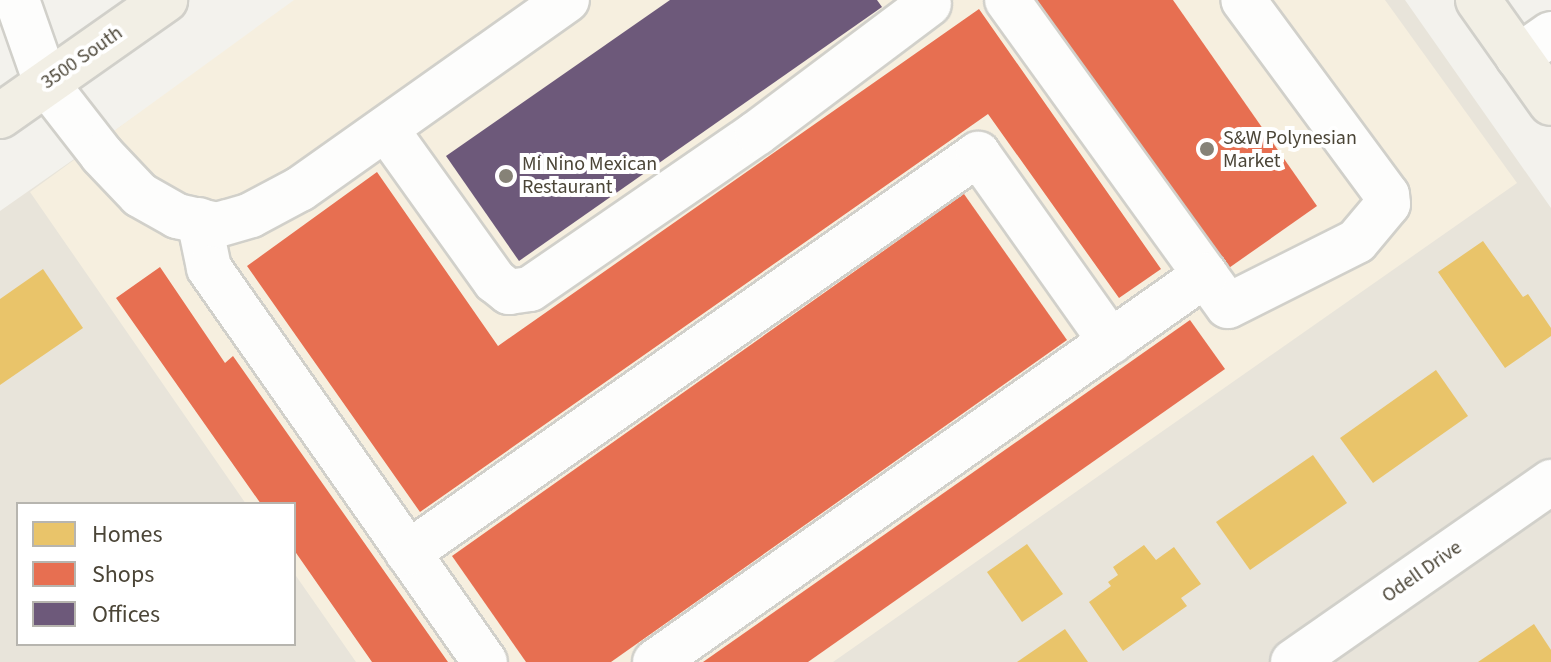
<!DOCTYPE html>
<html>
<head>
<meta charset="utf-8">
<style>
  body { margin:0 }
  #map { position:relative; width:1551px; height:662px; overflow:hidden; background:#f3f2ed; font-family:"Source Sans 3",sans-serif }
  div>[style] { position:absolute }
  .residential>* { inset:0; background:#e8e4da }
  .commercial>* { inset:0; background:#f6efdf }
  .homes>* { inset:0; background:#e9c46a }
  .shops>* { inset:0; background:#e76f51 }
  .offices>* { inset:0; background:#6d597a }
  .roads { filter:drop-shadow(2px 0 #d1d0ca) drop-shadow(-2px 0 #d1d0ca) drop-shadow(0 2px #d1d0ca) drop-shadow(0 -2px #d1d0ca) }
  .minor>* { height:44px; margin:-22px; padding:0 22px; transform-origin:22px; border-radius:22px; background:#fdfdfc }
  .major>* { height:44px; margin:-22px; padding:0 22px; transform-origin:22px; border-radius:22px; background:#f2efe5 }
  .dots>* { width:22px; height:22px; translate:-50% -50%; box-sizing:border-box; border:4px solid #fff; border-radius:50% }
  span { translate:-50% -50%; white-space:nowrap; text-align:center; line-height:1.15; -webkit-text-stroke:8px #fff; paint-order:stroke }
  .street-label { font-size:20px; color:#4b4537 }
  .poi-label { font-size:20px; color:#4b4537 }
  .left { translate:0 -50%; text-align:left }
  .legend { position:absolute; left:16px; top:502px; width:280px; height:144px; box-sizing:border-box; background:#fff; border:2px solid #b7b5af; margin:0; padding:10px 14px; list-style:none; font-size:24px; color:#4b4537 }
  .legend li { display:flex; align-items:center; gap:16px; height:40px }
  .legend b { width:40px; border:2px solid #b7b5af }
</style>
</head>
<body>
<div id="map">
  <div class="residential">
    <div style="clip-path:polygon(evenodd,301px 0,1405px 0,1551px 208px,1551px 662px,0 662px,0 211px,301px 0,18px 504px,294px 504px,294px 644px,18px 644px,18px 504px)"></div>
  </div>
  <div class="commercial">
    <div style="clip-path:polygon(294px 0,1385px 0,1517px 183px,833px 662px,356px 662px,294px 573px,294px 504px,246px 504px,30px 192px)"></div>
  </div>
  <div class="homes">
    <div style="clip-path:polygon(1483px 241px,1523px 297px,1528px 294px,1551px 328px,1551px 336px,1505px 368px,1438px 272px)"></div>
    <div style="clip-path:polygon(43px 269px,83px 328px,0 385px,0 299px)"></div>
    <div style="clip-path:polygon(1436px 370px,1468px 416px,1373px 483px,1340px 438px)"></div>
    <div style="clip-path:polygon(1313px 455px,1347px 503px,1250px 570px,1216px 522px)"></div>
    <div style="clip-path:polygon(1027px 544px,1063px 594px,1022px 622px,987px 572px)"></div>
    <div style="clip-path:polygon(1144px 545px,1156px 560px,1174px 547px,1201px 584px,1181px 598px,1187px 606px,1123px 651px,1089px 602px,1111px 586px,1108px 582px,1118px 575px,1113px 567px)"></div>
    <div style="clip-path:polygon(1534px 624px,1551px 650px,1551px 662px,1478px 662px)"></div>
    <div style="clip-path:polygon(1065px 629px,1088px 662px,1017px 662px)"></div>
  </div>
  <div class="shops">
    <div style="clip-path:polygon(1037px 0,1173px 0,1317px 206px,1226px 270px)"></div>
    <div style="clip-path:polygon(979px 9px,1161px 269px,1119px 298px,988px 114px,420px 512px,247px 266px,377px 172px,498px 346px)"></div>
    <div style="clip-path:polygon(964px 194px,1067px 340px,611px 662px,526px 662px,452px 556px)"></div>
    <div style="clip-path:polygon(160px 267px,225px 363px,233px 356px,448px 662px,372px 662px,294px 550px,294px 504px,261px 504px,116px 298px)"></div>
    <div style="clip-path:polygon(1190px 320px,1225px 369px,808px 662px,703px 662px)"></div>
  </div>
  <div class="offices">
    <div style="clip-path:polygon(670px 0,877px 0,882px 7px,519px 261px,446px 156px)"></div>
  </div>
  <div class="roads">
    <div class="minor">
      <div style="left:17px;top:0;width:88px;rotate:70.7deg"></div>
      <div style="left:46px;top:83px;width:91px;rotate:52.1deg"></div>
      <div style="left:102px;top:155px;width:55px;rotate:46.5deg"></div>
      <div style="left:140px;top:195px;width:43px;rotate:29.6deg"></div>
      <div style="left:177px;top:216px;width:41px;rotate:12.7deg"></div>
      <div style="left:217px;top:225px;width:35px;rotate:-16deg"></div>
      <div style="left:251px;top:215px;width:55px;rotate:-28deg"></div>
      <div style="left:300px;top:189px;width:327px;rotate:-35.3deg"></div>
      <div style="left:1007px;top:0;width:377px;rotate:54.2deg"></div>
      <div style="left:1228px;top:306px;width:144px;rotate:-26.7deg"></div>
      <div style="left:1357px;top:241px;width:48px;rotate:-50deg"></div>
      <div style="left:1388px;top:204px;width:9px;rotate:-96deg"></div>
      <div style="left:1387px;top:195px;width:242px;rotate:-126.4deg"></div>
      <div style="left:1518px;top:57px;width:40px;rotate:-34.9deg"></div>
      <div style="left:386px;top:129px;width:187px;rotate:54.4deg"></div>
      <div style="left:495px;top:281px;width:18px;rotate:38deg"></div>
      <div style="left:509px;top:292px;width:21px;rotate:-8deg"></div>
      <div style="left:530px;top:289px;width:275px;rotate:-34.5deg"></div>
      <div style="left:757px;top:133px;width:215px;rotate:-36.9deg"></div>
      <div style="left:199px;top:220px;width:49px;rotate:78.2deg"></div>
      <div style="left:209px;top:268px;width:481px;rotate:55deg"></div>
      <div style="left:408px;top:553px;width:696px;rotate:-34.99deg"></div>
      <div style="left:978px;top:154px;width:230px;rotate:54.7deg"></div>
      <div style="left:655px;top:662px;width:673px;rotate:-35.13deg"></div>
      <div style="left:1293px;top:662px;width:315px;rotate:-34.9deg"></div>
    </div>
    <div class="major">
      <div style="left:1478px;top:0;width:126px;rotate:54.7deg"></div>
      <div style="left:0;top:116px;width:202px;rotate:-35.1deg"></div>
    </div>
  </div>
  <div class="dots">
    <div style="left:1207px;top:149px;background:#868277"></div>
    <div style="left:506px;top:176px;background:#868277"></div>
  </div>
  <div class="street-label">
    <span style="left:82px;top:58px;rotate:-35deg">3500 South</span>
    <span style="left:1422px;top:572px;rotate:-35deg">Odell Drive</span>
  </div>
  <div class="poi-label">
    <span class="left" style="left:1223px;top:150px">S&amp;W Polynesian<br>Market</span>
    <span class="left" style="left:522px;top:176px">Mi Nino Mexican<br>Restaurant</span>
  </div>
  <ul class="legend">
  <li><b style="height:22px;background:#e9c46a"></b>Homes</li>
  <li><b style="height:22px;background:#e76f51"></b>Shops</li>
  <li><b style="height:22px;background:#6d597a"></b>Offices</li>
  </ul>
</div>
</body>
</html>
